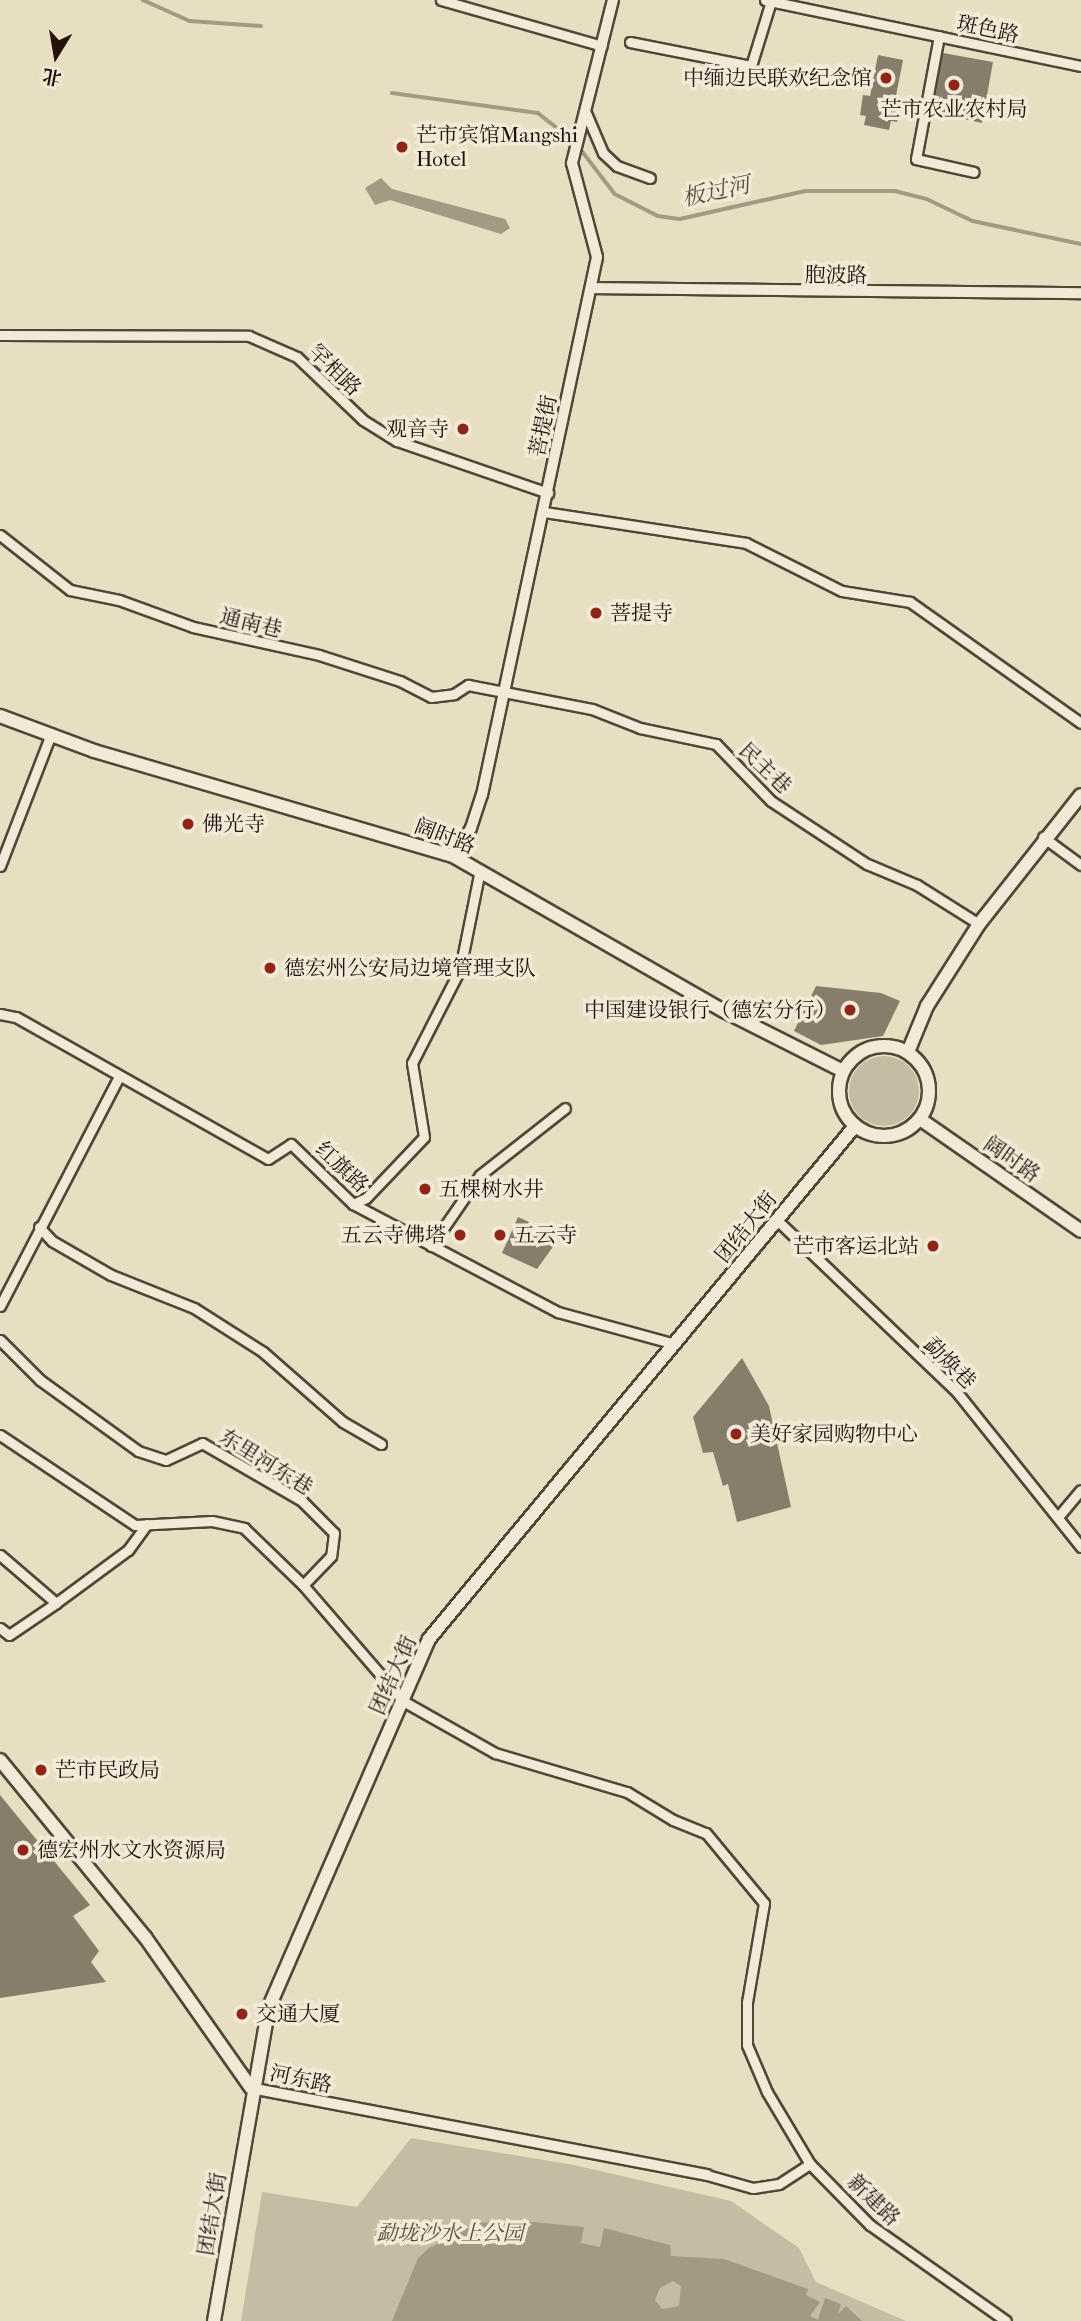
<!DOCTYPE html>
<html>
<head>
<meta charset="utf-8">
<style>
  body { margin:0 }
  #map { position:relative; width:1081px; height:2321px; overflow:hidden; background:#e8dfc2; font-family:"IM FELL French Canon","Noto Serif SC",serif }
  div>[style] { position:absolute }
  .green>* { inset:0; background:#c6bca3 }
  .round { border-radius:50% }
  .water>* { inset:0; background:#a49a84 }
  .stream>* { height:3.5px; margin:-1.75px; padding:0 1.75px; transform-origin:1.75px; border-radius:1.75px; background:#a49a84 }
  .building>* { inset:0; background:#887d6a }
  .roads { filter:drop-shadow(2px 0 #534639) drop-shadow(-2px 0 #534639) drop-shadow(0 2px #534639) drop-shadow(0 -2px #534639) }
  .minor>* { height:9px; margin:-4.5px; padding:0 4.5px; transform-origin:4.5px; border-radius:4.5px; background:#f0ead7 }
  .tertiary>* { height:10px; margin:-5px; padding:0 5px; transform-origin:5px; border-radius:5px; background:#f0ead7 }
  .secondary>* { height:12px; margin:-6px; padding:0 6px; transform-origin:6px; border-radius:6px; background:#f0ead7 }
  .secondary>.ring { margin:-6px; padding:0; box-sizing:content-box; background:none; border:12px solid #f0ead7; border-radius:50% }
  .dots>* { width:19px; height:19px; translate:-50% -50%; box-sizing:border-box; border:4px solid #f0ead7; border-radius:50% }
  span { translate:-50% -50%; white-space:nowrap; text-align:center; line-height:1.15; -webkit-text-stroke:7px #f0ead7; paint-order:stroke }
  .street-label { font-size:21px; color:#21130b }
  .poi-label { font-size:21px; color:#21130b }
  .right { translate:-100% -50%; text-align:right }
  .left { translate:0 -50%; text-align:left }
  .park-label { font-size:21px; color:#5b4e40; font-style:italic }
  .water-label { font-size:23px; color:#5c5041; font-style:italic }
  .north { position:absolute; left:21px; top:21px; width:70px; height:70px; -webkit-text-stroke:5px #f0ead7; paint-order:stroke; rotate:191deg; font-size:19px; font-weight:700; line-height:28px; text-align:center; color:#21130b }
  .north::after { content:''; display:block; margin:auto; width:24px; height:32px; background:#21130b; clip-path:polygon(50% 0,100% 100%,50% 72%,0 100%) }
</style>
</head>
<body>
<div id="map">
  <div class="green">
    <div class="round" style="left:849px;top:1056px;width:70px;height:70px"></div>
    <div style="clip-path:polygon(411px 2138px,574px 2165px,731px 2201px,799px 2248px,816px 2282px,906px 2321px,241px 2321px,262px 2192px,357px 2207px)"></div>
  </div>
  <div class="water">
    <div style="clip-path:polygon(381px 178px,392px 189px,505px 219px,510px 228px,501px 234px,390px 200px,375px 205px,365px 188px)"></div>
    <div style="clip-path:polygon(evenodd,523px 2221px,584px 2227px,581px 2243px,600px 2247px,604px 2228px,670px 2245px,671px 2256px,724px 2259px,808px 2289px,806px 2295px,820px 2302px,810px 2316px,818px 2320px,825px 2298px,841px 2304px,838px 2314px,846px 2306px,862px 2321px,392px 2321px,418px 2258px,429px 2248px,478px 2223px,523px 2221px,673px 2281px,681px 2286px,679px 2306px,662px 2309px,655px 2300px,660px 2288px,673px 2281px)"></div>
  </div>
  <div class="stream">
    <div style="left:143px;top:0;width:51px;rotate:24.1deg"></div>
    <div style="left:190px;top:21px;width:71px;rotate:4deg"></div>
    <div style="left:392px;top:93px;width:147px;rotate:7.8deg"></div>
    <div style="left:538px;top:113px;width:46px;rotate:37.9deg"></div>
    <div style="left:579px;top:147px;width:59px;rotate:52.5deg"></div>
    <div style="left:615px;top:194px;width:48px;rotate:27.1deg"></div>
    <div style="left:658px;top:216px;width:22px;rotate:8deg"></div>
    <div style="left:680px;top:219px;width:128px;rotate:-12.6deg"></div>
    <div style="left:805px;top:191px;width:90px"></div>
    <div style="left:895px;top:191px;width:33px;rotate:14deg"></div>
    <div style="left:927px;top:199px;width:51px;rotate:25.6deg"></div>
    <div style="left:973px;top:221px;width:110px;rotate:12deg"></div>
  </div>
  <div class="building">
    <div style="clip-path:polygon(943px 53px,993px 62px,982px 123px,932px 112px)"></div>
    <div style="clip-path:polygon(878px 55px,903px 60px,895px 101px,901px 102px,897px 122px,891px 121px,889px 130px,864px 125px,866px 116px,860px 115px,863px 95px,870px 96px)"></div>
    <div style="clip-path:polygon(816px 986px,881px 993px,900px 1001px,883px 1036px,821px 1045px,794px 1031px)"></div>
    <div style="clip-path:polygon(518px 1217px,553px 1233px,550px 1241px,555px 1244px,537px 1269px,502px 1253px)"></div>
    <div style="clip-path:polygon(742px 1358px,769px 1406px,791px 1507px,737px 1522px,728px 1484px,723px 1486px,713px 1452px,703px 1453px,693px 1417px)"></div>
    <div style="clip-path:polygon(0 1795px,90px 1905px,73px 1916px,99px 1951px,91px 1962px,106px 1982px,0 1998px)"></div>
  </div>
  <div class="roads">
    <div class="minor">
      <div style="left:441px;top:0;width:167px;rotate:15.9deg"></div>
      <div style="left:765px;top:0;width:323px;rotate:11.8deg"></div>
      <div style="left:939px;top:36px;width:125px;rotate:100.6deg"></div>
      <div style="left:916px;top:159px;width:59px;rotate:12.6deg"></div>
      <div style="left:630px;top:42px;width:123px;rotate:11.2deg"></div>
      <div style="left:751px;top:66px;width:68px;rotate:-72.9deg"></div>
      <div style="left:586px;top:113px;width:43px;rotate:67deg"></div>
      <div style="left:603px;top:153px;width:19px;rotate:43deg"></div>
      <div style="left:617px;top:166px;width:35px;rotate:20deg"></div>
      <div style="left:0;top:335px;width:249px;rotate:0.2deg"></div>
      <div style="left:249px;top:336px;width:52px;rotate:23.6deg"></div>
      <div style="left:297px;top:357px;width:91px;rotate:43.7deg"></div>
      <div style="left:363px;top:420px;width:40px;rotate:32deg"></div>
      <div style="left:397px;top:441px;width:160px;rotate:19deg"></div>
      <div style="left:544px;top:512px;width:204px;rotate:8.7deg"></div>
      <div style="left:746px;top:543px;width:107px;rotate:26.6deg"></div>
      <div style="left:842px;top:591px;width:69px;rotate:9.2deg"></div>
      <div style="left:910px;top:602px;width:209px;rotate:35.3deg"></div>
      <div style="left:0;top:535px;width:89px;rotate:38.2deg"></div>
      <div style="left:70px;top:590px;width:50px;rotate:11.5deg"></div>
      <div style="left:119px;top:600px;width:79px;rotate:20deg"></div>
      <div style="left:193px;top:627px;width:129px;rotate:12.5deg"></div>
      <div style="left:319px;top:655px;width:85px;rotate:17.8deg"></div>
      <div style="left:400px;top:681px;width:35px;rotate:27deg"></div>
      <div style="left:431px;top:697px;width:23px;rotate:-7deg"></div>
      <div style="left:454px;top:694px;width:17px;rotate:-33deg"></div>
      <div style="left:468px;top:685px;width:126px;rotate:11deg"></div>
      <div style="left:592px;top:709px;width:52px;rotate:21.6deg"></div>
      <div style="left:640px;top:728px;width:78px;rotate:11.9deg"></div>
      <div style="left:716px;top:744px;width:79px;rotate:46deg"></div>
      <div style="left:771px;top:801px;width:115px;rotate:33.3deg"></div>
      <div style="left:867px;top:864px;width:54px;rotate:22.8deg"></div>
      <div style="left:917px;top:885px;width:73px;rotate:32.2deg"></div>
      <div style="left:1043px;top:837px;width:47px;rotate:36.4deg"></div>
      <div style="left:0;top:866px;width:142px;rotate:-68.9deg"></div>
      <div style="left:0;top:1014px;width:16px;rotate:11deg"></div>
      <div style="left:16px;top:1017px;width:289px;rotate:29.4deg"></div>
      <div style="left:268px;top:1159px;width:27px;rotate:-33deg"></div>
      <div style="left:291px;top:1144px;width:86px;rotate:44.1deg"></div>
      <div style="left:353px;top:1204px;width:232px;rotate:27.8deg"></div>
      <div style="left:558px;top:1312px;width:121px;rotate:15.3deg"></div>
      <div style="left:353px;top:1204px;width:14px;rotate:-25deg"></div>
      <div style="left:366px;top:1198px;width:84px;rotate:-46.4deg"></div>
      <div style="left:424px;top:1137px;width:75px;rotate:-99.2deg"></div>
      <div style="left:412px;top:1063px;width:106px;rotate:-62.9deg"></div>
      <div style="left:460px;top:969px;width:101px;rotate:-78.6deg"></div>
      <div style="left:777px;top:1220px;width:248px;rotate:43.7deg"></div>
      <div style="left:956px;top:1391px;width:200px;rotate:51.3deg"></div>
      <div style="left:39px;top:1227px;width:19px;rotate:47deg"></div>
      <div style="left:52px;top:1241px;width:68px;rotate:30deg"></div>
      <div style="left:111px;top:1275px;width:89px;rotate:21.7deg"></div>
      <div style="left:194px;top:1308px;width:82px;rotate:32.5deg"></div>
      <div style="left:263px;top:1352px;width:106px;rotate:41.2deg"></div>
      <div style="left:343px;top:1422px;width:44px;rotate:30.1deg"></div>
      <div style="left:431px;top:1246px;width:86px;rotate:-55.4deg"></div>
      <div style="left:480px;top:1175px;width:108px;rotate:-38.2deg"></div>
      <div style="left:0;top:1306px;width:257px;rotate:-62.6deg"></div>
      <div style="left:0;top:1340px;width:57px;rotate:45deg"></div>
      <div style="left:40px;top:1380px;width:121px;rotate:35.9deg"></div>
      <div style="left:138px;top:1451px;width:29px;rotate:18deg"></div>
      <div style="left:166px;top:1460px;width:40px;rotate:-25deg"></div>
      <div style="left:202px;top:1443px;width:116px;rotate:30.1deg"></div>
      <div style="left:302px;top:1501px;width:45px;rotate:45deg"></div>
      <div style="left:334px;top:1533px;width:23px;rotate:97deg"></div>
      <div style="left:331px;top:1556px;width:40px;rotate:134deg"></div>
      <div style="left:0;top:1435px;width:162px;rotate:33.7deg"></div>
      <div style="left:135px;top:1525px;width:77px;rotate:-3deg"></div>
      <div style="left:212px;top:1521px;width:33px;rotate:12deg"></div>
      <div style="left:244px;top:1528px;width:82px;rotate:44deg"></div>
      <div style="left:303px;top:1585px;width:153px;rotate:49.2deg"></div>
      <div style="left:403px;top:1701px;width:106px;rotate:29.5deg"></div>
      <div style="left:495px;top:1753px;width:138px;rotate:16.5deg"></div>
      <div style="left:627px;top:1792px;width:54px;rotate:31.3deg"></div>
      <div style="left:673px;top:1820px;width:35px;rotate:22deg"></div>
      <div style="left:706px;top:1833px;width:91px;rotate:50.4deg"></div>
      <div style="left:764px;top:1903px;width:100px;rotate:99.7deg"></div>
      <div style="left:747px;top:2002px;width:43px;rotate:90deg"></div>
      <div style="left:747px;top:2045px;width:51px;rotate:66.9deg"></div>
      <div style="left:767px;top:2092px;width:84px;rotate:59.2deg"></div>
      <div style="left:1058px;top:1517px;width:35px;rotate:-50deg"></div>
      <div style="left:0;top:1555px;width:74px;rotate:40.6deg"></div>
      <div style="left:0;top:1628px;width:11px;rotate:38deg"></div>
      <div style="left:9px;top:1635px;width:57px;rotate:-34.2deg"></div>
      <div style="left:56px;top:1603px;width:89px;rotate:-36.4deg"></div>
      <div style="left:128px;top:1550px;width:32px;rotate:-54deg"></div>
      <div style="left:707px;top:2175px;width:48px;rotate:15.8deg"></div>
      <div style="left:753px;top:2188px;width:26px;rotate:-9deg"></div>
      <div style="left:779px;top:2184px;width:37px;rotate:-33deg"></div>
      <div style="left:810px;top:2164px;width:86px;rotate:45.5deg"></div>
      <div style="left:870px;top:2225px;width:166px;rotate:35.2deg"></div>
    </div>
    <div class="tertiary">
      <div style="left:591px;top:288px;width:490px;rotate:0.6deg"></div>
      <div style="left:453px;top:856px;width:33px;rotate:-57deg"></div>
      <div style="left:471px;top:828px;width:35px;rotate:-72deg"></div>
      <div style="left:482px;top:795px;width:550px;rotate:-77.93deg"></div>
      <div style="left:597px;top:257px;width:97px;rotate:-104.9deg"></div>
      <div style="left:572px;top:163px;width:168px;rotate:-75.9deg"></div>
      <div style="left:251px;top:2088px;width:464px;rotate:10.8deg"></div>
    </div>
    <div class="secondary">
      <div style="left:0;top:716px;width:100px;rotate:20.4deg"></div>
      <div style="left:94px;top:751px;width:374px;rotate:16.3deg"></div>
      <div style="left:453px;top:856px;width:312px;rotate:29.8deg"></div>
      <div style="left:724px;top:1011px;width:133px;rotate:26.8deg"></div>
      <div class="ring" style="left:839px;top:1046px;width:78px;height:78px"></div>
      <div style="left:908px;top:1052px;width:50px;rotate:-67.6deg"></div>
      <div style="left:927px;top:1006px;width:97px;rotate:-57.6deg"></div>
      <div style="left:979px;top:924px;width:164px;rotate:-51.7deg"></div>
      <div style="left:920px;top:1119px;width:196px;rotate:34.8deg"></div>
      <div style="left:0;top:1760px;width:229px;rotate:50.7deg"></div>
      <div style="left:145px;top:1937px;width:184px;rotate:54.9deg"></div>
      <div style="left:214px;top:2321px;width:319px;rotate:-80.1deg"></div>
      <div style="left:269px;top:2007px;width:401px;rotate:-66.5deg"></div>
      <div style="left:429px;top:1639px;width:667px;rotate:-50.29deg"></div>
    </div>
  </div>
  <div class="dots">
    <div style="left:886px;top:78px;background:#8f2418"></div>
    <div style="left:954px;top:85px;background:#8f2418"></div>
    <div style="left:402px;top:147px;background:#8f2418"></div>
    <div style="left:463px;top:429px;background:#8f2418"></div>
    <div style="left:596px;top:613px;background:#8f2418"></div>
    <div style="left:188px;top:824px;background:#8f2418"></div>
    <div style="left:270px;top:968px;background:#8f2418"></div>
    <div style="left:850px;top:1010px;background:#8f2418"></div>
    <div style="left:425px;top:1189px;background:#8f2418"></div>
    <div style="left:460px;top:1235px;background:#8f2418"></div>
    <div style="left:500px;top:1235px;background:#8f2418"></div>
    <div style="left:933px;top:1246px;background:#8f2418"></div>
    <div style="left:736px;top:1434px;background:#8f2418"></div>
    <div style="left:41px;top:1770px;background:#8f2418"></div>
    <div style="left:23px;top:1850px;background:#8f2418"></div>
    <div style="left:242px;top:2014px;background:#8f2418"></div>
  </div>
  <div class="street-label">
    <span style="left:988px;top:29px;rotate:12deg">斑色路</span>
    <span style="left:836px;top:275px">胞波路</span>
    <span style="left:335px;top:370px;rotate:44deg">罕相路</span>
    <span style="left:543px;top:426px;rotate:-78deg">菩提街</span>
    <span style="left:251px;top:623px;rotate:14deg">通南巷</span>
    <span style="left:765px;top:768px;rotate:44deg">民主巷</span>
    <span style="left:445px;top:836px;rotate:21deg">阔时路</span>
    <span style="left:1012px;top:1159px;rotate:35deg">阔时路</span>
    <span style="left:342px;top:1167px;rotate:43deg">红旗路</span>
    <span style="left:746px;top:1227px;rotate:-51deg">团结大街</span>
    <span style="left:950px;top:1363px;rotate:45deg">勐焕巷</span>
    <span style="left:266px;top:1462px;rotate:32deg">东里河东巷</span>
    <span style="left:393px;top:1675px;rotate:-66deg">团结大街</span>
    <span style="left:301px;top:2079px;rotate:12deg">河东路</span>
    <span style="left:874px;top:2200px;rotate:44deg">新建路</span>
    <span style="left:212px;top:2214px;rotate:-81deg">团结大街</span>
  </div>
  <div class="poi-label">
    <span class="right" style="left:872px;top:78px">中缅边民联欢纪念馆</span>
    <span style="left:954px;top:109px">芒市农业农村局</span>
    <span class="left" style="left:416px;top:147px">芒市宾馆Mangshi<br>Hotel</span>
    <span class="right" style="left:449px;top:429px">观音寺</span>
    <span class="left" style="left:610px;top:613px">菩提寺</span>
    <span class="left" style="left:202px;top:824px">佛光寺</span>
    <span class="left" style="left:284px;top:968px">德宏州公安局边境管理支队</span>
    <span class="right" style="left:836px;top:1010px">中国建设银行（德宏分行）</span>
    <span class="left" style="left:439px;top:1189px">五棵树水井</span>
    <span class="right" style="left:446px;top:1235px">五云寺佛塔</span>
    <span class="left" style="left:514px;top:1235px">五云寺</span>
    <span class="right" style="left:919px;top:1246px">芒市客运北站</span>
    <span class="left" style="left:750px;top:1434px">美好家园购物中心</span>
    <span class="left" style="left:55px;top:1770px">芒市民政局</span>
    <span class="left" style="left:37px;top:1850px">德宏州水文水资源局</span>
    <span class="left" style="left:256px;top:2014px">交通大厦</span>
  </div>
  <div class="park-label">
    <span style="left:450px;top:2233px">勐垅沙水上公园</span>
  </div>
  <div class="water-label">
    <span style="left:716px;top:192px;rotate:-12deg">板过河</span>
  </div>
  <div class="north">北</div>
</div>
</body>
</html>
